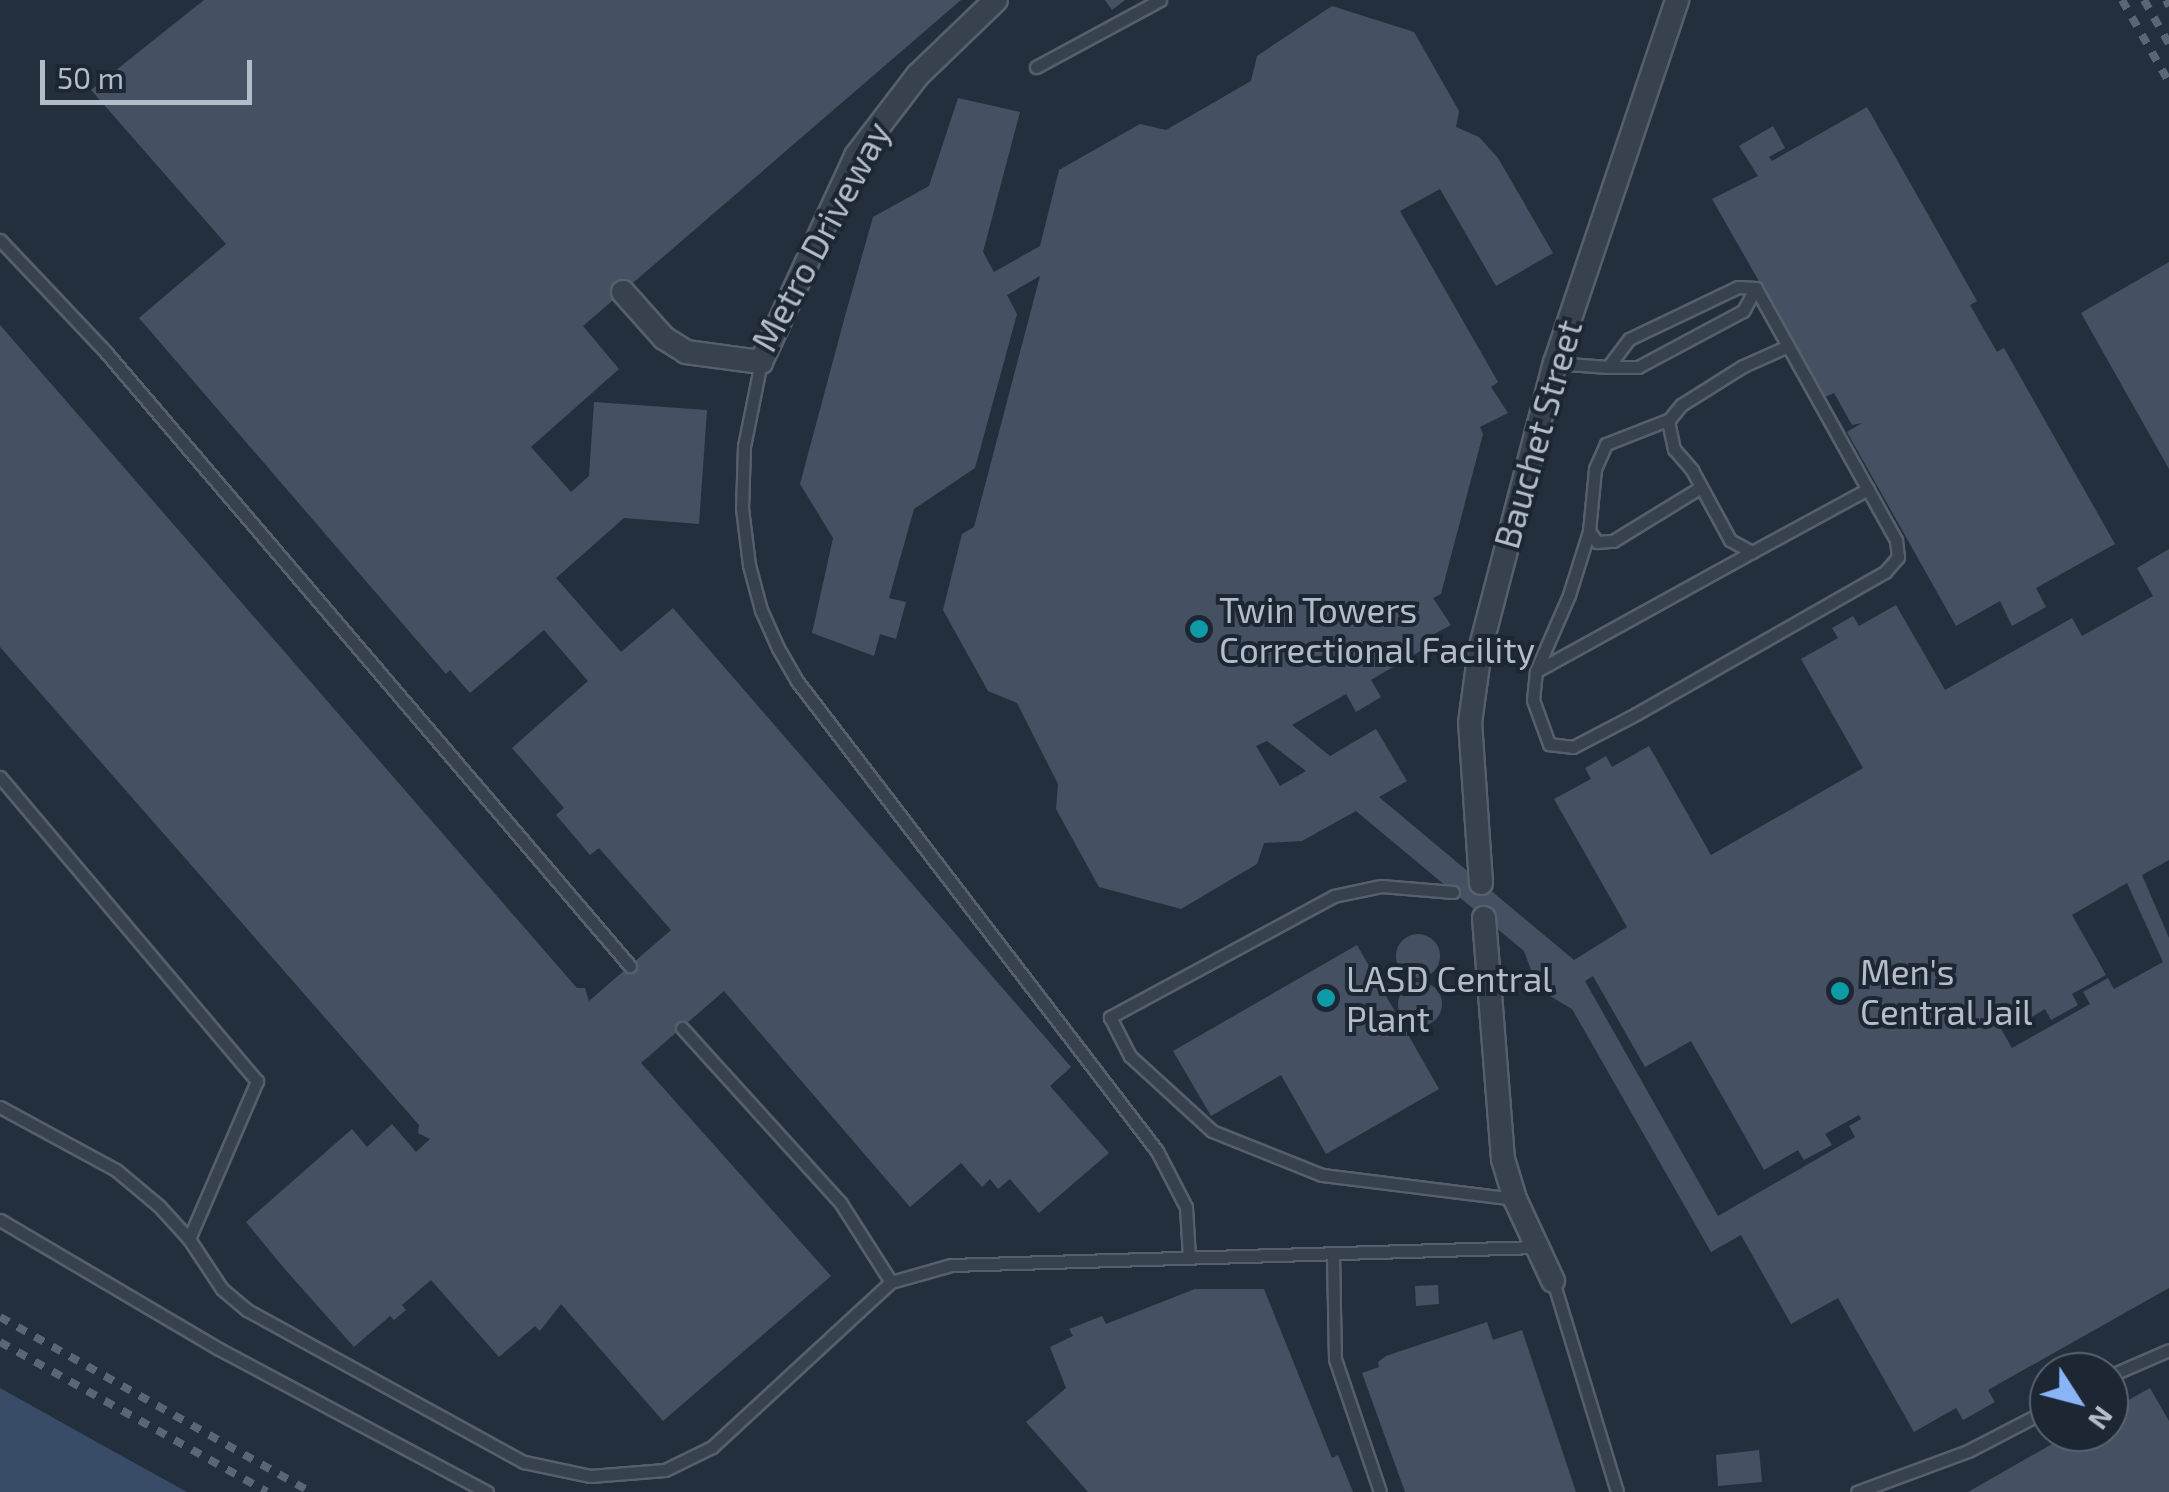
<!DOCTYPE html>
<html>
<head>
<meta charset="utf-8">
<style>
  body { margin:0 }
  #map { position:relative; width:2169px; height:1492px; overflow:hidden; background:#242f3e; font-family:"Exo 2",sans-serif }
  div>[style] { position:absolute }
  .water>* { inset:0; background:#394c67 }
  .building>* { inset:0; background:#455162 }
  .round { border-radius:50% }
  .roads { filter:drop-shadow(2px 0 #565f6c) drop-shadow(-2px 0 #565f6c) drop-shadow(0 2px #565f6c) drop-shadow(0 -2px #565f6c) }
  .service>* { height:11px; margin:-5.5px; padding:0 5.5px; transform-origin:5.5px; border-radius:5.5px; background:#38414e }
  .minor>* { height:22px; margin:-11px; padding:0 11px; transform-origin:11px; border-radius:11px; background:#38414e }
  .rail>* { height:8px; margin-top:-4px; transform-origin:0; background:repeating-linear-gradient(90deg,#5a6575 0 10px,transparent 0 20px) }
  .dots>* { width:28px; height:28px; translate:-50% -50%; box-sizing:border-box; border:5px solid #1d2633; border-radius:50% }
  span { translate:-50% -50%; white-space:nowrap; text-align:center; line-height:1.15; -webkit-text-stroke:8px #1d2633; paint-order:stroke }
  .street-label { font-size:35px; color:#b4bcc9 }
  .poi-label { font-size:35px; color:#b4bcc9 }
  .left { translate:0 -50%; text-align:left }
  .north { position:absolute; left:2029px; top:1352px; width:100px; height:100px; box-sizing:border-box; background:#1d2633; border:2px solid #59626f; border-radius:50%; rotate:126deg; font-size:28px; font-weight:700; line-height:40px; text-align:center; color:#b4bcc9 }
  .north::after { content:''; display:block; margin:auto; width:35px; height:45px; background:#8ab4f8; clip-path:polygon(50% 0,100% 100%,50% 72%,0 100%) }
  .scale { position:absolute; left:40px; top:60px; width:212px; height:45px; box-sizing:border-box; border:5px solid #b4bcc9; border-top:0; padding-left:12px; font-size:30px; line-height:35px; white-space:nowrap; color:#b4bcc9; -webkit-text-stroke:8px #1d2633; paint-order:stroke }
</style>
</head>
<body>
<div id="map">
  <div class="water">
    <div style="clip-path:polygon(0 1388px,102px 1445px,187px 1492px,0 1492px)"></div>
  </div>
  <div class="building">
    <div style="clip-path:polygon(204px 0,961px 0,583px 326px,619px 369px,531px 447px,571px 492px,589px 476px,594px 402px,707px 410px,699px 524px,624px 518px,556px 578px,621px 652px,673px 608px,1071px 1067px,1050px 1086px,1109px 1153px,1039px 1213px,1010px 1179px,998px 1189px,990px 1179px,982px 1187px,961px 1163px,910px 1207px,724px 991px,641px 1063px,831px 1276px,663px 1421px,561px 1304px,540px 1331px,535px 1326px,499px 1357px,431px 1280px,402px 1305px,406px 1310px,394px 1320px,390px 1316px,354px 1347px,283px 1267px,246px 1222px,352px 1129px,367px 1147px,392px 1124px,416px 1152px,430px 1139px,418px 1133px,419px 1125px,0 647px,0 325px,577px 988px,585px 988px,589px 1001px,671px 930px,599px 848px,590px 855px,556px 815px,564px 808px,512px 748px,588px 681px,544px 630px,470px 693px,450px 670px,446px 674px,139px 318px,226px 244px,91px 90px)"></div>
    <div style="clip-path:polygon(1105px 0,1125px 0,1112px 10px)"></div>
    <div style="clip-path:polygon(evenodd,1332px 6px,1414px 32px,1459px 111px,1456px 127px,1479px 137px,1498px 158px,1553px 253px,1496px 286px,1440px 189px,1400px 211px,1498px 382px,1491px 387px,1508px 413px,1480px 427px,1483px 434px,1441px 594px,1433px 598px,1451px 625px,1423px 640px,1427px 647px,1371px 680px,1381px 697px,1356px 712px,1346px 694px,1292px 725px,1330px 756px,1376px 729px,1407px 781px,1379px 797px,1574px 960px,1627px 927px,1554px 799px,1591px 779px,1585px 768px,1606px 756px,1612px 767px,1649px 746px,1711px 855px,1863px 768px,1801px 659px,1838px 638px,1832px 628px,1853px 616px,1859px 626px,1896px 605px,1945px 690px,2072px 618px,2082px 636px,2153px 596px,2137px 568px,2169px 549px,2169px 860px,2142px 875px,2169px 938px,2169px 1288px,1988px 1390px,1995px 1402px,1963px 1420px,1956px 1408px,1914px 1432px,1838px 1298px,1791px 1324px,1741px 1235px,1711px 1252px,1572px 1009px,1538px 989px,1524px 951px,1356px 811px,1302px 841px,1264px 843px,1257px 864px,1181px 909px,1099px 887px,1056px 809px,1058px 784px,1017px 703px,988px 691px,943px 610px,962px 534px,974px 527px,1040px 276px,1007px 295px,1017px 314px,975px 468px,914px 509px,889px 598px,906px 602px,896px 639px,880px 634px,874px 656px,812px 633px,833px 538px,800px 484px,845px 316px,873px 217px,929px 186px,958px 98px,1020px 112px,983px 252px,994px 272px,1040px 246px,1059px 170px,1140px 124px,1166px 130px,1251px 81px,1257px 56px,1332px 6px,1267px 741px,1306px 771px,1280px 786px,1256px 746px,1267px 741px,1332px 6px,2127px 883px,2163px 962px,2114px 989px,2108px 978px,2083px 992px,2090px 1004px,2012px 1048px,2000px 1027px,2008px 1023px,2011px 1029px,2045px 1009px,2051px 1020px,2078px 1005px,2072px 994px,2106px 975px,2072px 915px,2127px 883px,1332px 6px,1593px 976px,1645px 1067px,1691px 1041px,1764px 1170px,1798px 1150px,1804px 1160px,1832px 1145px,1825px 1134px,1859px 1115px,1861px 1119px,1849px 1126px,1855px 1137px,1718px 1216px,1585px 981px,1593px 976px)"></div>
    <div style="clip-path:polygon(1867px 107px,1977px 301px,1970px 305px,1997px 352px,2004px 348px,2115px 544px,2036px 588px,2046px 607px,2012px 626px,2000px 601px,1956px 626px,1847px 432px,1862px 423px,1852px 425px,1834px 393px,1825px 397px,1712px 199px,1758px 176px,1739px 146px,1773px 126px,1785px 148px,1769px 157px,1772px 161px)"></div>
    <div style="clip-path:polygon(2169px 262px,2169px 469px,2081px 313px)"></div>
    <div class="round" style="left:1396px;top:934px;width:44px;height:44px"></div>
    <div style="clip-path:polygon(1357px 945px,1439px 1089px,1326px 1154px,1281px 1075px,1211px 1116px,1173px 1051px)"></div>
    <div class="round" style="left:1398px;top:982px;width:44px;height:44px"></div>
    <div style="clip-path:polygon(1438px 1285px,1439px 1304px,1416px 1306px,1415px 1286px)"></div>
    <div style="clip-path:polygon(1195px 1289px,1264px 1289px,1332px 1458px,1338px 1455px,1353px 1492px,1088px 1492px,1026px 1422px,1066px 1388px,1050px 1347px,1073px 1336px,1069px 1329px,1102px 1316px,1106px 1324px)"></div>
    <div style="clip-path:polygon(1487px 1322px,1493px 1340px,1522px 1330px,1576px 1492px,1405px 1492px,1362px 1373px,1379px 1367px,1378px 1362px,1386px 1356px)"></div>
    <div style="clip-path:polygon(2150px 1388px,2169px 1421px,2169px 1492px,1968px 1492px,2073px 1432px,2109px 1432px,2109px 1411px)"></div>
    <div style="clip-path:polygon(1759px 1450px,1762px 1482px,1718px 1486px,1716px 1455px)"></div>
  </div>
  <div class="roads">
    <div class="service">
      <div style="left:1036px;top:67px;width:141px;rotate:-28.4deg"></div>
      <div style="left:0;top:240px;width:151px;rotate:46.6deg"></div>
      <div style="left:104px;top:350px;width:810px;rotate:49.51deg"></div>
      <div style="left:1788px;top:346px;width:49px;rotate:156deg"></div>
      <div style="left:1743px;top:366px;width:73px;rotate:147.8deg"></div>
      <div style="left:1681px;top:405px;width:21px;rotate:129deg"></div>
      <div style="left:1668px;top:421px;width:29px;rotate:78deg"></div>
      <div style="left:1674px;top:449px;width:28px;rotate:49deg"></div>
      <div style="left:1692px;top:470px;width:80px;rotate:61.5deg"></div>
      <div style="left:1730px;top:540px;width:25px;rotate:29deg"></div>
      <div style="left:1752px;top:552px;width:132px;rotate:-28.5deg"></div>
      <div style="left:761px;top:362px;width:86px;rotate:101.4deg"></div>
      <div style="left:744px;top:446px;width:62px;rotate:91.8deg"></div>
      <div style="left:742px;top:508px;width:57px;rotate:83deg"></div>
      <div style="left:749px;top:565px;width:47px;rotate:75.1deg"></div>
      <div style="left:761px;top:610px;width:42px;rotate:65.9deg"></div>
      <div style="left:778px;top:648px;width:38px;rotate:60deg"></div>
      <div style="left:797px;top:681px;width:592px;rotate:52.55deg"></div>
      <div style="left:1157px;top:1151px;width:63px;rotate:62.6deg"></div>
      <div style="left:1186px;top:1207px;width:50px;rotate:86.6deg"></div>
      <div style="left:1555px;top:363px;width:53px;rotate:4.3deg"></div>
      <div style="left:1608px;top:367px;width:30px"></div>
      <div style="left:1638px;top:367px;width:119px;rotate:-28.1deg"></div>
      <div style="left:1743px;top:311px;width:26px;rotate:-61deg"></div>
      <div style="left:1756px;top:288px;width:18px;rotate:-177deg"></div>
      <div style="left:1738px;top:287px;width:121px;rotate:154.5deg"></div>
      <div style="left:1629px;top:339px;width:35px;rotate:127deg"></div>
      <div style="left:1670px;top:419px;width:69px;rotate:158.7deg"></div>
      <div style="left:1606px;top:444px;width:27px;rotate:114deg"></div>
      <div style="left:1595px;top:469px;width:62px;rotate:95.5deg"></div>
      <div style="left:1589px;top:531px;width:14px;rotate:54deg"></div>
      <div style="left:1597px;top:542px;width:16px;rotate:-4deg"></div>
      <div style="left:1613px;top:541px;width:103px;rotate:-31.5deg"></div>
      <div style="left:1752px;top:552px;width:247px;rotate:151.1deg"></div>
      <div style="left:1536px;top:671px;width:29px;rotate:96deg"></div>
      <div style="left:1533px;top:700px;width:47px;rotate:70deg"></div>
      <div style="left:1549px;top:744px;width:24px;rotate:7deg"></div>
      <div style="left:1573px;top:747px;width:71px;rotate:-27.6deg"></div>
      <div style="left:1636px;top:714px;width:287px;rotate:-29.7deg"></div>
      <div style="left:1885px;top:572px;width:20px;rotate:-49deg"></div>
      <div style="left:1898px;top:557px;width:17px;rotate:-97deg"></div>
      <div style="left:1896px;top:540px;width:288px;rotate:-119.1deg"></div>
      <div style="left:1536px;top:671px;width:83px;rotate:-66.5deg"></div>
      <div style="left:1569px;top:595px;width:67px;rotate:-72.6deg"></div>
      <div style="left:0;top:777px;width:398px;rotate:49.8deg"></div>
      <div style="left:257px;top:1081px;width:172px;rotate:113.3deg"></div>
      <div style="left:1453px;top:892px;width:72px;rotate:-175.2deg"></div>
      <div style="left:1381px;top:886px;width:48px;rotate:168deg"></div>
      <div style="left:1334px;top:896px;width:255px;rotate:151.6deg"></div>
      <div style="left:1110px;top:1017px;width:44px;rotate:62.9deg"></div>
      <div style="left:1130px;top:1056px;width:111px;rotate:42.4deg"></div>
      <div style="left:1212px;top:1131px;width:118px;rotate:21.8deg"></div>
      <div style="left:1322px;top:1175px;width:194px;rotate:7.1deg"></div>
      <div style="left:682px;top:1028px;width:235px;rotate:47.8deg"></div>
      <div style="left:840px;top:1202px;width:95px;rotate:57.5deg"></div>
      <div style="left:0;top:1107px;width:132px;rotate:28.5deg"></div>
      <div style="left:116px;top:1170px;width:56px;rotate:39.9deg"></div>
      <div style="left:159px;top:1206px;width:45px;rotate:47.7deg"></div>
      <div style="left:189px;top:1239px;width:60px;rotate:56.6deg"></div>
      <div style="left:222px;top:1289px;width:33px;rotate:40deg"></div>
      <div style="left:247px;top:1310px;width:316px;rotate:28.8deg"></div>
      <div style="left:524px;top:1462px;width:67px;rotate:12deg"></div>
      <div style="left:590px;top:1476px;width:75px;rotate:-4.6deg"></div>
      <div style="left:665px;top:1470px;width:52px;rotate:-26.1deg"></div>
      <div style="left:712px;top:1447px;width:243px;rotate:-42.7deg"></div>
      <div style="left:891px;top:1282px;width:62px;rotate:-15.8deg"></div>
      <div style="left:951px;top:1265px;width:586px;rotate:-1.76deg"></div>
      <div style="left:0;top:1220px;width:254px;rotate:30.5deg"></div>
      <div style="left:219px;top:1349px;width:304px;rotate:28.1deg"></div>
      <div style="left:1333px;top:1255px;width:104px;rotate:88.9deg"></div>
      <div style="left:1335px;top:1359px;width:140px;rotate:71.3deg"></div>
      <div style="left:1553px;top:1281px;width:220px;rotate:73.1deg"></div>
      <div style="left:2109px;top:1376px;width:65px;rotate:-23.4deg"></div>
      <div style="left:1857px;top:1492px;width:118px;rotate:-20.3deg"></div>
      <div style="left:1968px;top:1451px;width:91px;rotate:-27.4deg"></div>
    </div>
    <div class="minor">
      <div style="left:623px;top:292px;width:62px;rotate:48.3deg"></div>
      <div style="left:664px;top:338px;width:26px;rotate:32deg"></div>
      <div style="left:686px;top:352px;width:76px;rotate:7.6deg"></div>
      <div style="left:761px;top:362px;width:227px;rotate:-65.2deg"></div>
      <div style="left:856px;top:156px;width:102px;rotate:-52.6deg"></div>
      <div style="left:918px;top:75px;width:108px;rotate:-43.9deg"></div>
      <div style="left:1481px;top:883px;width:160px;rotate:-93.9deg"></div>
      <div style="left:1470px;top:723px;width:74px;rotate:-82.2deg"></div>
      <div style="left:1480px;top:650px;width:297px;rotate:-75.4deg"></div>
      <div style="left:1555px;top:363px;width:383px;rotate:-71.4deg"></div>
      <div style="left:1484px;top:918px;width:242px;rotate:85.5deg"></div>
      <div style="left:1503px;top:1159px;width:42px;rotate:73.3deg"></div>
      <div style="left:1515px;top:1199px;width:90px;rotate:65.1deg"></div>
    </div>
  </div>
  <div class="rail">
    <div style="left:2122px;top:0;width:95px;rotate:60.2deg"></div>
    <div style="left:2144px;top:0;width:51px;rotate:60.4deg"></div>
    <div style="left:2166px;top:0;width:7px;rotate:63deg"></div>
    <div style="left:0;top:1317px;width:356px;rotate:29.4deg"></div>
    <div style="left:0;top:1342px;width:306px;rotate:29.3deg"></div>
  </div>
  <div class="dots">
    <div style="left:1199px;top:629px;background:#0f9aa8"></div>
    <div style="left:1840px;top:991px;background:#0f9aa8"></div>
    <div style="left:1326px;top:998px;background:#0f9aa8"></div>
  </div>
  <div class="street-label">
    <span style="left:820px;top:236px;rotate:-62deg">Metro Driveway</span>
    <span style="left:1537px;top:434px;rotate:-74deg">Bauchet Street</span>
  </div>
  <div class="poi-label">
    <span class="left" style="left:1219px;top:629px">Twin Towers<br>Correctional Facility</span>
    <span class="left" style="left:1860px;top:991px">Men's<br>Central Jail</span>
    <span class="left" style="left:1346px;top:998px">LASD Central<br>Plant</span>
  </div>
  <div class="north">N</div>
  <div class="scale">50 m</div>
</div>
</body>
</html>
